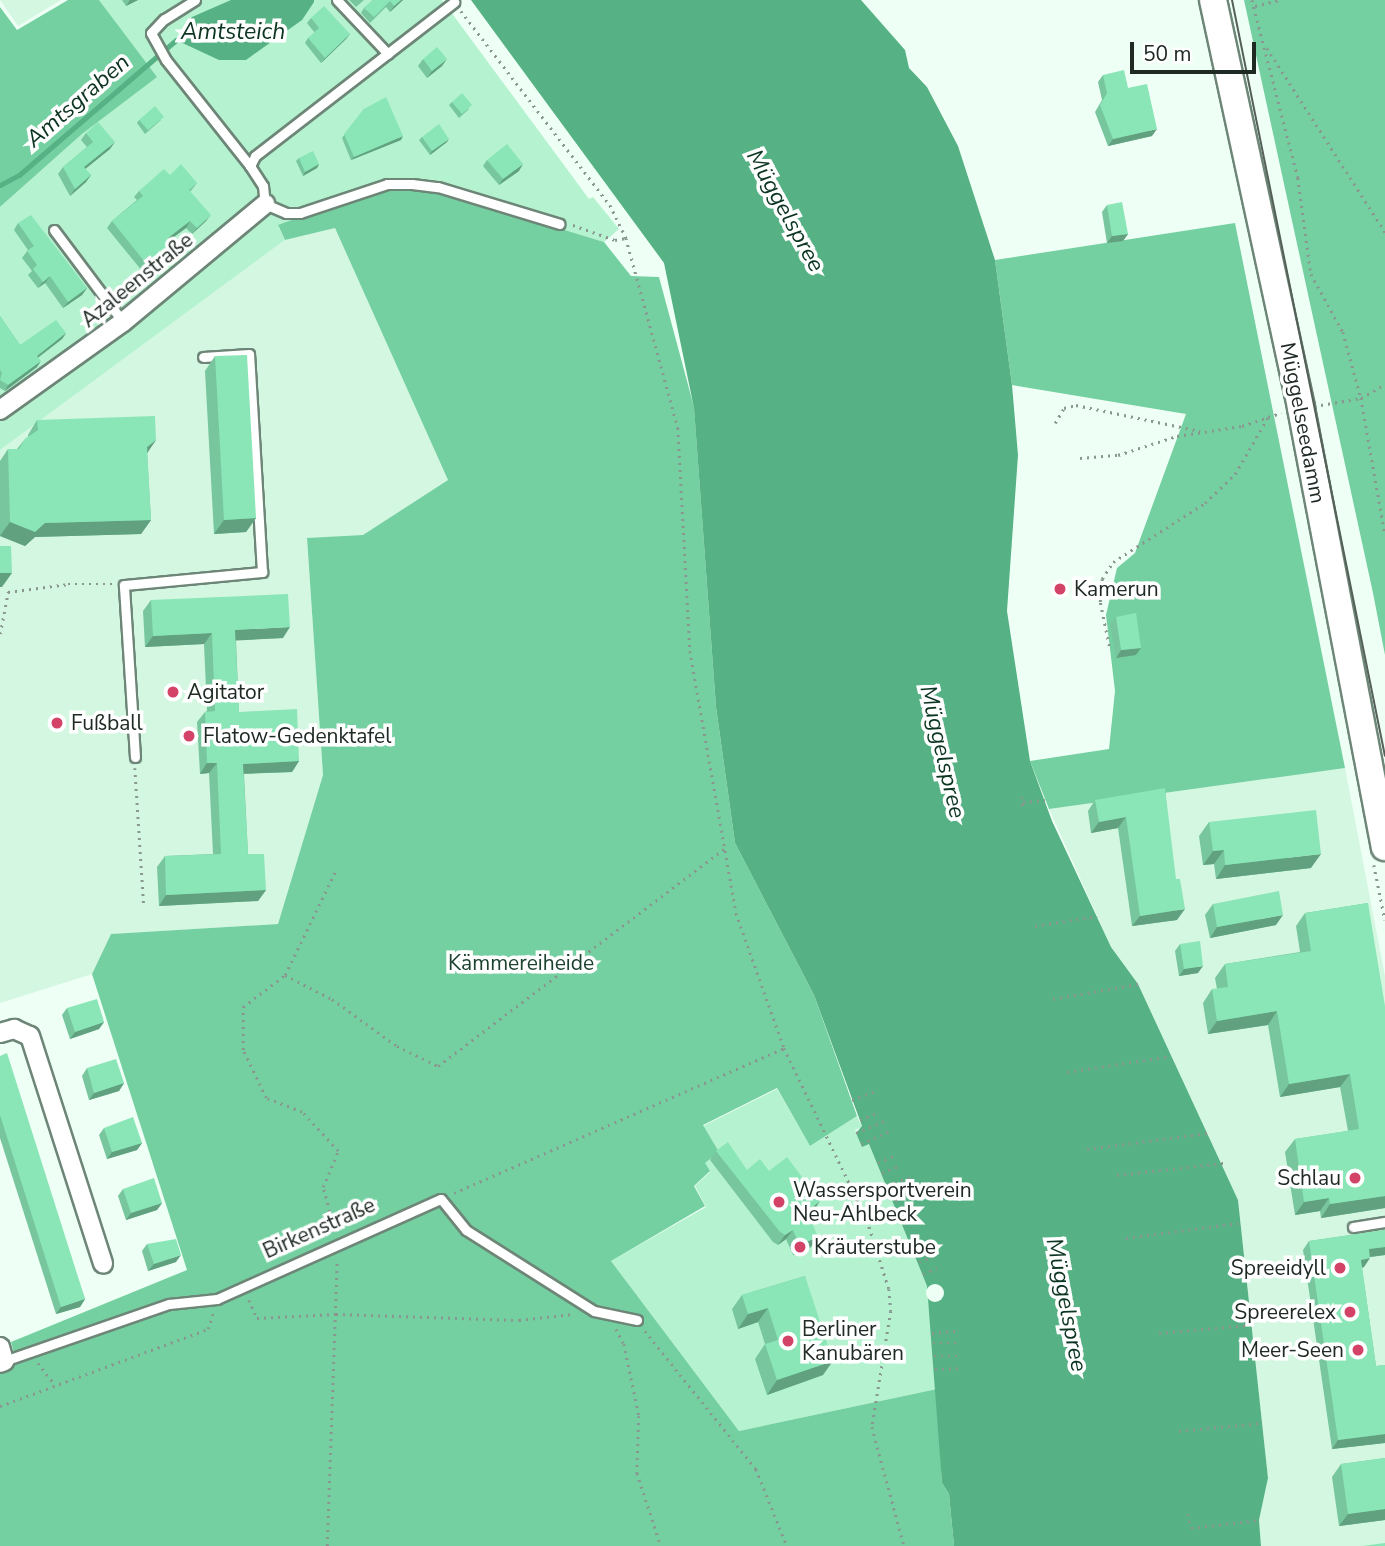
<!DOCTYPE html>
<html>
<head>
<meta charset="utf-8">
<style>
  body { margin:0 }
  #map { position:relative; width:1385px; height:1546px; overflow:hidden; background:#eefff5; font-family:"Nunito Sans",sans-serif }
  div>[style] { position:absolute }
  .built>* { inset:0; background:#d4f7e2 }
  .green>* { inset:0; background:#b5f2d0 }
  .forest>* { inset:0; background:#74d0a1 }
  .water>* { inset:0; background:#56b284 }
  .pier>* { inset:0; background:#eefff5 }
  .round { border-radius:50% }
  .stream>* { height:5px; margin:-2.5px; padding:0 2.5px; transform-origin:2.5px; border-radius:2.5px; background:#56b284 }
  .path>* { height:2.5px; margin-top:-1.25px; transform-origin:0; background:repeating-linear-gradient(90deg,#89978f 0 2px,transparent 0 7px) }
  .roads { filter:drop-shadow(2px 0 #6d8677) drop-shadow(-2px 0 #6d8677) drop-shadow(0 2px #6d8677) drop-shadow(0 -2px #6d8677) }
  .lane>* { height:9px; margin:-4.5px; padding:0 4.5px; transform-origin:4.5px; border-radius:4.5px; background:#fff }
  .street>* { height:18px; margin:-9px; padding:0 9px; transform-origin:9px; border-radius:9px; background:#fff }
  .secondary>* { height:26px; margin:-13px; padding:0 13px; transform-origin:13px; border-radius:13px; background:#fff }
  .tram>* { height:2px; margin:-1px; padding:0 1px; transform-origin:1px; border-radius:1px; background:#546059 }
  .wall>* { inset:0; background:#77c69d }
  .shaded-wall>* { inset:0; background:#61a17f }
  .building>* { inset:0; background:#8ae6b6 }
  .dots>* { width:19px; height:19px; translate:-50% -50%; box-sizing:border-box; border:4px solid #fff; border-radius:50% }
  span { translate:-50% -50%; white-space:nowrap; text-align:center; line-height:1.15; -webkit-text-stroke:7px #fff; paint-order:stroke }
  .street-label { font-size:21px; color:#202a24 }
  .poi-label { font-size:21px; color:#202a24 }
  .left { translate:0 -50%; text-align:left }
  .right { translate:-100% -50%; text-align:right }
  .park-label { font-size:21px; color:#1c4330 }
  .water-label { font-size:23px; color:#0b3421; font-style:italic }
  .scale { position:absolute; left:1130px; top:42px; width:126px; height:32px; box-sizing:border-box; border:4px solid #202a24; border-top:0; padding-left:9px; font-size:21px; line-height:24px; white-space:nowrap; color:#202a24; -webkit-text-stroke:5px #fff; paint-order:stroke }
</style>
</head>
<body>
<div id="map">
  <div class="built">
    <div style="clip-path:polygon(0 0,61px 0,18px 26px)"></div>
    <div style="clip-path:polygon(335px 228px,448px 480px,363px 535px,307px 539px,323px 775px,278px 924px,111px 934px,92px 974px,0 1003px,0 450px,285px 240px)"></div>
    <div style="clip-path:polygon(1345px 768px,1385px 976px,1385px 1546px,1261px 1546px,1259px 1520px,1268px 1478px,1238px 1200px,1138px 984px,1111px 947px,1049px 809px)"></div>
  </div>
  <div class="green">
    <div style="clip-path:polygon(99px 0,442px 0,589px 199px,593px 197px,619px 229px,604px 242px,452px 196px,278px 226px,285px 240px,0 450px,0 207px,82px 134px,156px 77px)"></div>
    <div style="clip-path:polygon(777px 1089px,810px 1146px,857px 1116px,862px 1127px,855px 1130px,862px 1146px,869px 1144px,927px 1286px,937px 1389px,739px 1431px,611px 1261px,706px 1207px,695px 1186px,710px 1172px,704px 1163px,719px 1152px,703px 1126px)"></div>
  </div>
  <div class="forest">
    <div style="clip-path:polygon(68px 0,99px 0,157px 77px,82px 134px,0 207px,0 7px,17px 30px)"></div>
    <div style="clip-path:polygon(1244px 0,1385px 0,1385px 655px,1373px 593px)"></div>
    <div style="clip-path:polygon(383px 187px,450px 195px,604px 242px,631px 276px,659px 277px,694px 407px,716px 707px,735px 843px,814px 995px,857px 1116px,810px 1146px,777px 1088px,703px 1125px,719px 1152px,705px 1163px,710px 1171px,694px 1186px,705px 1206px,611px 1261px,739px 1431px,937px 1389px,942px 1483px,949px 1494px,954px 1546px,0 1546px,0 1371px,17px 1364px,11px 1342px,187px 1270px,92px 974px,111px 934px,278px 924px,323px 775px,307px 538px,363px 535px,448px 480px,335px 228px,285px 240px,278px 225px)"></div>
    <div style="clip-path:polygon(1235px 223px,1345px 768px,1049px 809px,1030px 761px,1109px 749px,1115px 691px,1106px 615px,1117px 568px,1135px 553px,1186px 414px,1012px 385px,995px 260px)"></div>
  </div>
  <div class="water">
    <div style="clip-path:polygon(231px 0,314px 0,314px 2px,302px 20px,246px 60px,219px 60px,176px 40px,192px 17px)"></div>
    <div style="clip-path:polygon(471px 0,861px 0,905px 50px,909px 68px,927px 87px,958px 146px,995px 260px,1012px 385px,1018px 455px,1007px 611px,1030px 761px,1052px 821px,1111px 947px,1138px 984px,1238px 1200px,1268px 1478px,1259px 1520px,1261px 1546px,954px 1546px,949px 1494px,942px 1483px,927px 1286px,869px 1144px,862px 1147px,856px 1133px,862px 1126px,814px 995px,735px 843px,716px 707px,694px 408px,664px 263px)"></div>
  </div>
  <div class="pier">
    <div class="round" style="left:926px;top:1284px;width:18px;height:18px"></div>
  </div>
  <div class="stream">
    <div style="left:0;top:185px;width:21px;rotate:-28deg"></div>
    <div style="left:19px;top:175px;width:207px;rotate:-40.7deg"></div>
  </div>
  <div class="path">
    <div style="left:1252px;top:0;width:184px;rotate:75.5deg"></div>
    <div style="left:1298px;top:178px;width:97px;rotate:82.3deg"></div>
    <div style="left:1311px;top:274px;width:66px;rotate:61.1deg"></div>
    <div style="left:1343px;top:332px;width:68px;rotate:74.7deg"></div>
    <div style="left:1361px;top:398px;width:138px;rotate:80deg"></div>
    <div style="left:1255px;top:6px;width:25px;rotate:-14deg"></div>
    <div style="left:461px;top:11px;width:245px;rotate:52.5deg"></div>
    <div style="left:610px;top:205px;width:37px;rotate:64deg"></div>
    <div style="left:626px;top:238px;width:197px;rotate:74.7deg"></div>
    <div style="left:678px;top:428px;width:223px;rotate:86.9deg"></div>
    <div style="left:690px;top:651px;width:266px;rotate:80deg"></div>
    <div style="left:736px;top:913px;width:143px;rotate:70.4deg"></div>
    <div style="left:784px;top:1048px;width:191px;rotate:64.2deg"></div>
    <div style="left:867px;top:1220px;width:72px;rotate:72.3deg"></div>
    <div style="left:889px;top:1289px;width:22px;rotate:85deg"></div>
    <div style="left:891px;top:1311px;width:118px;rotate:99.3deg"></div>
    <div style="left:872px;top:1427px;width:123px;rotate:74.9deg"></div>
    <div style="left:1267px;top:48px;width:219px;rotate:57.3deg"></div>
    <div style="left:573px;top:225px;width:45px;rotate:19.7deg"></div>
    <div style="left:615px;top:240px;width:11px;rotate:-10deg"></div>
    <div style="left:1321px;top:405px;width:41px;rotate:-9.9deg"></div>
    <div style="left:1361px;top:398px;width:28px;rotate:-30deg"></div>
    <div style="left:1055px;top:423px;width:17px;rotate:-59deg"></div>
    <div style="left:1064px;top:408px;width:12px;rotate:-14deg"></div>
    <div style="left:1076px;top:405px;width:127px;rotate:11.8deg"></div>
    <div style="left:1080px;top:458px;width:38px;rotate:-5deg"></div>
    <div style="left:1118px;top:455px;width:62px;rotate:-17.9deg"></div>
    <div style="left:1177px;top:436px;width:66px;rotate:-8.7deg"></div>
    <div style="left:1242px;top:426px;width:28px;rotate:-19deg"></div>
    <div style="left:0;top:634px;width:43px;rotate:-79.2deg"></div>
    <div style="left:8px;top:592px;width:61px;rotate:-7.6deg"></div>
    <div style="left:68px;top:584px;width:44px"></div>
    <div style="left:1109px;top:646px;width:45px;rotate:-101.6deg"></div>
    <div style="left:1100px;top:602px;width:23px;rotate:-85deg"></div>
    <div style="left:1102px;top:579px;width:20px;rotate:-57deg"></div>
    <div style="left:1113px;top:562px;width:109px;rotate:-32.7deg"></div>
    <div style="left:1205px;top:503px;width:42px;rotate:-44deg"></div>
    <div style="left:1235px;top:474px;width:66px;rotate:-59.9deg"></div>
    <div style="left:1268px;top:417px;width:14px;rotate:-17deg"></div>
    <div style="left:135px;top:768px;width:139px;rotate:86.3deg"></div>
    <div style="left:1022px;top:797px;width:11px;rotate:85deg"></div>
    <div style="left:1023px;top:802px;width:22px;rotate:-5deg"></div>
    <div style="left:1374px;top:865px;width:56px;rotate:78.7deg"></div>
    <div style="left:1035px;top:926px;width:63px;rotate:-9.2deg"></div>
    <div style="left:285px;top:975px;width:117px;rotate:-64.1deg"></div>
    <div style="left:1053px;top:999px;width:86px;rotate:-10deg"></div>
    <div style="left:1067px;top:1072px;width:105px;rotate:-8.7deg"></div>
    <div style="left:852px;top:1100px;width:25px;rotate:-21deg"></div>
    <div style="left:860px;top:1120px;width:21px;rotate:-23deg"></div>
    <div style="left:856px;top:1133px;width:34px;rotate:-23deg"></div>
    <div style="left:861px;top:1144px;width:35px;rotate:-24deg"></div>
    <div style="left:1087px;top:1149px;width:122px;rotate:-7.5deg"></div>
    <div style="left:878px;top:1163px;width:20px;rotate:-24deg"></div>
    <div style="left:882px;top:1173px;width:21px;rotate:-23deg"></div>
    <div style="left:1117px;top:1175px;width:107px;rotate:-6.5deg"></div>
    <div style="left:888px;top:1186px;width:24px;rotate:-22deg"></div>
    <div style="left:454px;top:1193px;width:360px;rotate:-23.7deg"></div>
    <div style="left:895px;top:1201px;width:17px;rotate:-24deg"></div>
    <div style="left:898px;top:1210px;width:20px;rotate:-24deg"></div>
    <div style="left:903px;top:1223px;width:17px;rotate:-24deg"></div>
    <div style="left:335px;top:1232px;width:47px;rotate:-104.9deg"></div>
    <div style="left:323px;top:1187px;width:39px;rotate:-67deg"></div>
    <div style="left:338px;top:1151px;width:53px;rotate:-132.7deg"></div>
    <div style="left:302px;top:1112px;width:39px;rotate:-159deg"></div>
    <div style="left:266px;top:1098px;width:53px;rotate:-115.6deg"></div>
    <div style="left:243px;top:1050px;width:43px;rotate:-90deg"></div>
    <div style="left:243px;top:1007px;width:53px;rotate:-37.3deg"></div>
    <div style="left:285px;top:975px;width:53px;rotate:27.1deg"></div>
    <div style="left:332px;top:999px;width:80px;rotate:35.9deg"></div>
    <div style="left:397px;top:1046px;width:46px;rotate:26deg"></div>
    <div style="left:438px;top:1066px;width:359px;rotate:-37.2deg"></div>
    <div style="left:1126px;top:1238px;width:113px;rotate:-7.6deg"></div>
    <div style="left:914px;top:1249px;width:15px;rotate:-23deg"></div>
    <div style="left:919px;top:1262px;width:15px;rotate:-23deg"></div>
    <div style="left:923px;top:1274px;width:15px;rotate:-23deg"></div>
    <div style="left:249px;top:1300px;width:20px;rotate:66deg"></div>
    <div style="left:257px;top:1318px;width:79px;rotate:-2.9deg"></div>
    <div style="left:336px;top:1314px;width:183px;rotate:1.9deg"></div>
    <div style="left:519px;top:1320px;width:54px;rotate:-6.3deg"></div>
    <div style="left:616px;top:1329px;width:17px;rotate:62deg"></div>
    <div style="left:624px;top:1344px;width:74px;rotate:78.2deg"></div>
    <div style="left:639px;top:1416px;width:57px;rotate:92deg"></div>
    <div style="left:637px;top:1473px;width:77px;rotate:71.8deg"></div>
    <div style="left:645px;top:1331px;width:177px;rotate:51.2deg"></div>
    <div style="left:756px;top:1469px;width:83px;rotate:68.1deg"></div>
    <div style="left:932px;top:1333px;width:25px;rotate:-5deg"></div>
    <div style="left:1159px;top:1333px;width:91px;rotate:-5deg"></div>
    <div style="left:933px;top:1343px;width:25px"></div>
    <div style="left:934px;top:1356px;width:25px"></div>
    <div style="left:38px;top:1363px;width:28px;rotate:52deg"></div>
    <div style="left:935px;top:1369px;width:24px;rotate:-2deg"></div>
    <div style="left:0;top:1406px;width:222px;rotate:-20.3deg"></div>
    <div style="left:208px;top:1329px;width:16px;rotate:-72deg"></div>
    <div style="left:1179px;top:1431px;width:82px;rotate:-5.6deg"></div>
    <div style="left:1188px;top:1514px;width:14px;rotate:78deg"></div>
    <div style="left:1191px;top:1528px;width:68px;rotate:-6.7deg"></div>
    <div style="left:327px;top:1546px;width:287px;rotate:-88deg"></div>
  </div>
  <div class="roads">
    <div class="lane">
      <div style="left:195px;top:0;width:36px;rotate:148deg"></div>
      <div style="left:164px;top:19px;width:19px;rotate:133deg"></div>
      <div style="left:151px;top:33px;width:31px;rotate:61deg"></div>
      <div style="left:166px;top:60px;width:135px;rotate:51.6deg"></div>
      <div style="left:250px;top:166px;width:24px;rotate:57deg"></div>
      <div style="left:263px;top:186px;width:18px;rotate:84deg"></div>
      <div style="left:265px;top:204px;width:23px;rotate:23deg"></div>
      <div style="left:286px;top:213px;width:14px"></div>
      <div style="left:300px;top:213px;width:92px;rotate:-18.4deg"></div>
      <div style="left:387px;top:184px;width:25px"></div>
      <div style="left:412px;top:184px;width:26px;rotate:7deg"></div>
      <div style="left:438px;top:187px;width:127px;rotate:16.9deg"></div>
      <div style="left:337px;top:0;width:74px;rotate:46.6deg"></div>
      <div style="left:250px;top:166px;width:11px;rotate:-63deg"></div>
      <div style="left:255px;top:156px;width:252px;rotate:-37.7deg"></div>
      <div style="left:54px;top:230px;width:115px;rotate:53.1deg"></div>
      <div style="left:135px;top:757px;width:172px;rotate:-93.7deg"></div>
      <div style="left:124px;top:585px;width:139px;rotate:-5.4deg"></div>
      <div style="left:262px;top:572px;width:218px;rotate:-93.4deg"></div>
      <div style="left:249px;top:354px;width:46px;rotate:176.3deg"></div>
      <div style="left:1353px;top:1227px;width:32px;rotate:-9deg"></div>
      <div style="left:4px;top:1361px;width:175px;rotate:-19.1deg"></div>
      <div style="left:169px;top:1304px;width:48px;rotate:-5.9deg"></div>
      <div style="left:217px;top:1299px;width:245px;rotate:-24.1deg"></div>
      <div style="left:441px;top:1199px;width:40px;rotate:51deg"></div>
      <div style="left:466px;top:1230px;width:151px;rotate:32.3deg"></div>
      <div style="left:594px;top:1311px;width:44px;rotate:11.8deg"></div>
    </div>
    <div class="street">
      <div style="left:0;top:410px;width:151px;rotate:-35.6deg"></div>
      <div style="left:123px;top:322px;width:185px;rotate:-39.7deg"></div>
      <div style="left:0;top:1033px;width:15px;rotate:-16deg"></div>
      <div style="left:14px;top:1029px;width:17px;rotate:24deg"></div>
      <div style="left:30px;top:1036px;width:239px;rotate:72.2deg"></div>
      <div style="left:0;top:1347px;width:15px;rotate:74deg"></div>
      <div style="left:4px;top:1361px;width:4px;rotate:153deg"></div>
    </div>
    <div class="secondary">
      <div style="left:1213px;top:0;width:417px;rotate:77.8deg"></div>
      <div style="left:1301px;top:408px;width:447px;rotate:79.2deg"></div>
    </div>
  </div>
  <div class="tram">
    <div style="left:1232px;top:0;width:771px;rotate:78.56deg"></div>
  </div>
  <div class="wall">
    <div style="clip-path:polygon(122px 0,138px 0,126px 6px)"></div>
    <div style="clip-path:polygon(349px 0,364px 0,356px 7px)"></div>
    <div style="clip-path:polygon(373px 0,403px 0,390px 12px,386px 7px,370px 23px,361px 13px,364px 8px)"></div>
    <div style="clip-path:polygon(311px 18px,350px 34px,346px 39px,321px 63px,305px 43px,308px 38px,315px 33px,307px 23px)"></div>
    <div style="clip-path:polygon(423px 59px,442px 66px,427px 78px,418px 66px)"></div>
    <div style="clip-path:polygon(1103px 75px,1128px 88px,1152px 136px,1108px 146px,1095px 112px,1102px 100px,1098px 82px)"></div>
    <div style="clip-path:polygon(452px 102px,469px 109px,459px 118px,449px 105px)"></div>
    <div style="clip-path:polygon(364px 109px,401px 140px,351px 160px,342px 138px)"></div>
    <div style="clip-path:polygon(139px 120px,161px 120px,145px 134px,137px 123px)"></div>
    <div style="clip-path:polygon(86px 133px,110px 149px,85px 169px,91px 175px,86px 182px,70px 196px,58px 174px,63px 167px,87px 147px,81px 140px)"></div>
    <div style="clip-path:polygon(422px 137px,447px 142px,430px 155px,419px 140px)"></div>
    <div style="clip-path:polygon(299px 158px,319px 164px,317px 168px,303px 176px,296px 161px)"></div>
    <div style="clip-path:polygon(487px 160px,519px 171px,499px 185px,483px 166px)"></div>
    <div style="clip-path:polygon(170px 175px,197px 183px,190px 192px,206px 221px,192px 234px,186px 228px,170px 240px,177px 248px,172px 255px,147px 277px,107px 228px,112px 221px,137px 200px,134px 197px,139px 191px)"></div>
    <div style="clip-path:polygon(1107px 205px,1128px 234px,1123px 241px,1107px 243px,1102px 212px)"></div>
    <div style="clip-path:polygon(18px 223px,87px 288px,82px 295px,63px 308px,45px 283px,38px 288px,28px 275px,32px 271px,22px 258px,28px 250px,14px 230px)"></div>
    <div style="clip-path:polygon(0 316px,20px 345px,66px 333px,62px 339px,38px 358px,37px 367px,5px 391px,0 388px)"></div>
    <div style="clip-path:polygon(215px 356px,256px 518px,246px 532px,214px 534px,205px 371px)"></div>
    <div style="clip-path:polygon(37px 420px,156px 440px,147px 452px,151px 520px,141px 534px,35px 537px,25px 546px,0 536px,0 461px,8px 449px,17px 449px,25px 439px,28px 437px,28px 435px)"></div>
    <div style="clip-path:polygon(151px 600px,283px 638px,236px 640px,239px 712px,299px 761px,292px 772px,244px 774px,248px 854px,266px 890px,258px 901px,159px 906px,157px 867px,165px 856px,213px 854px,209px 773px,200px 774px,197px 722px,205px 712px,207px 711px,204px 644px,145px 647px,143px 611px)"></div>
    <div style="clip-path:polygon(1116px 617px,1136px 655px,1116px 658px,1110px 624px)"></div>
    <div style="clip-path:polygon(1165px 788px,1177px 920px,1132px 926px,1118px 828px,1091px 833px,1088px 811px,1095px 800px)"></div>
    <div style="clip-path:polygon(1209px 822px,1311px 868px,1216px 879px,1214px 864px,1203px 865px,1199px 836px)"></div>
    <div style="clip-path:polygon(1368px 903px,1385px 1208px,1321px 1218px,1320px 1211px,1295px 1215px,1285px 1152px,1295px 1139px,1348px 1131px,1340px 1087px,1280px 1097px,1268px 1025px,1208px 1034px,1203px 1003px,1212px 989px,1217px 989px,1215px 978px,1225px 964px,1300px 952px,1296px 926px,1305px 913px)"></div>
    <div style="clip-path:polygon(1213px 904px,1276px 925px,1210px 938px,1205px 915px)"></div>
    <div style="clip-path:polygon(1180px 944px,1198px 973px,1179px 976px,1175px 951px)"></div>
    <div style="clip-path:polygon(67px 1008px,104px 1022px,99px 1029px,70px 1039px,62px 1015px)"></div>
    <div style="clip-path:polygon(0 1056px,85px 1299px,80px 1307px,56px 1314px,0 1138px)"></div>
    <div style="clip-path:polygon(87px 1068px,124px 1083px,119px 1091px,89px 1100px,82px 1076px)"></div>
    <div style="clip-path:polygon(104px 1128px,142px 1143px,137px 1150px,107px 1159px,99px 1135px)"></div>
    <div style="clip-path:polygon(716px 1151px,747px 1170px,769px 1171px,814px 1210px,808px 1214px,811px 1247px,793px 1255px,786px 1239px,778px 1245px,773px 1242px,710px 1160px)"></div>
    <div style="clip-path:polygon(123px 1189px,162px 1203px,157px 1210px,126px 1220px,118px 1196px)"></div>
    <div style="clip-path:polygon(1385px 1230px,1385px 1255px,1370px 1257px,1364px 1267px,1362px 1268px,1376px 1366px,1385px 1365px,1385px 1443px,1332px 1449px,1303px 1250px,1309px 1241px)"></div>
    <div style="clip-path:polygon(147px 1244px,176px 1262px,148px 1271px,142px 1251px)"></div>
    <div style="clip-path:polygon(805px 1276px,823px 1375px,767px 1395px,755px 1359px,765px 1344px,758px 1322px,738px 1329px,732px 1309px,742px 1295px)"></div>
    <div style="clip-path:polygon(1385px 1458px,1385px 1520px,1339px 1526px,1332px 1477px,1341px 1464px)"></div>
  </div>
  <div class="shaded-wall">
    <div style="clip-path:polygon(130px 0,138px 0,126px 6px)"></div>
    <div style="clip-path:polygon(401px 0,403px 0,390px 12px,394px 6px)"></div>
    <div style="clip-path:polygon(350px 34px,346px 39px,321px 63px,325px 58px)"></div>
    <div style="clip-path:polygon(447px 59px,442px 66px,427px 78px,432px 71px)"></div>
    <div style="clip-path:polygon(1157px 129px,1152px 136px,1108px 146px,1113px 139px)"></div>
    <div style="clip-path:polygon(403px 136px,401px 140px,351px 160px,354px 157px)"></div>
    <div style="clip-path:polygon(449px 139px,447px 142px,430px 155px,432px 151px)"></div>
    <div style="clip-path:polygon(115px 142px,110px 149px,79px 174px,84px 167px)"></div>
    <div style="clip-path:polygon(319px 164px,317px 168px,303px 176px,305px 172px)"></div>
    <div style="clip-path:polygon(523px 164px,519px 171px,499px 185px,503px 179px)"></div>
    <div style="clip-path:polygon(91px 175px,86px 182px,70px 196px,75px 189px)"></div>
    <div style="clip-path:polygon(211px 215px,206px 221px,192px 234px,197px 228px)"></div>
    <div style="clip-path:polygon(190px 221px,186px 228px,164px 244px,168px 238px)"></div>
    <div style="clip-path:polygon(1128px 234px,1123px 241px,1107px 243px,1112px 236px)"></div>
    <div style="clip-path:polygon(177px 248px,172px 255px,147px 277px,152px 271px)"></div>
    <div style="clip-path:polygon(50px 276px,45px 283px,38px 288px,43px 282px)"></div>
    <div style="clip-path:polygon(87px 288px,82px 295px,63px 308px,68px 302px)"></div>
    <div style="clip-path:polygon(66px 333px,62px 339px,33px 361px,37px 356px)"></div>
    <div style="clip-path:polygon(41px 361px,37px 367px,5px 391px,8px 385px)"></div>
    <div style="clip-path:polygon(156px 440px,146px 455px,147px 447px)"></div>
    <div style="clip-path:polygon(256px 518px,246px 532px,214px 534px,224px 520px)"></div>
    <div style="clip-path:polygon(151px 520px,141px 534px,35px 537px,25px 546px,0 536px,10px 522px,45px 523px)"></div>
    <div style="clip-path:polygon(0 573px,12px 573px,2px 587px,0 587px)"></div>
    <div style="clip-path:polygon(290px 627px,283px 638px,227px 641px,235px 630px)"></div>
    <div style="clip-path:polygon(212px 633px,204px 644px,145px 647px,153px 636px)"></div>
    <div style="clip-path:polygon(1141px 648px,1136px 655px,1116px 658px,1121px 650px)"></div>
    <div style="clip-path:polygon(299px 761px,292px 772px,236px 774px,243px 764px)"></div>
    <div style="clip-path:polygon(207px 763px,217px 763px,209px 773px,200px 774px)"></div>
    <div style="clip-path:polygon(1126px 817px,1118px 828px,1091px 833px,1099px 822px)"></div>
    <div style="clip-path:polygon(1224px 850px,1214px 864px,1203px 865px,1213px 851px)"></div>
    <div style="clip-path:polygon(1321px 854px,1311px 868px,1216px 879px,1225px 865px)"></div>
    <div style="clip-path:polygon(266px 890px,258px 901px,159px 906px,166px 895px)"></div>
    <div style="clip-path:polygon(1185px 909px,1177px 920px,1132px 926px,1140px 916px)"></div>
    <div style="clip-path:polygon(1283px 915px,1276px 925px,1210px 938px,1217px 927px)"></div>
    <div style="clip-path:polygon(1203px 966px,1198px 973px,1179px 976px,1184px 969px)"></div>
    <div style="clip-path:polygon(1277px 1011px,1268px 1025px,1208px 1034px,1217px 1021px)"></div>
    <div style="clip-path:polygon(104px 1022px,99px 1029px,70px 1039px,75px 1032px)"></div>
    <div style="clip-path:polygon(1350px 1074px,1340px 1087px,1280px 1097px,1289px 1084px)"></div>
    <div style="clip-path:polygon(124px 1083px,119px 1091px,89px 1100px,94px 1093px)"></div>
    <div style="clip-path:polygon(142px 1143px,137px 1150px,107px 1159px,112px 1152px)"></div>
    <div style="clip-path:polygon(1385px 1196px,1385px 1208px,1321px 1218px,1330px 1204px)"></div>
    <div style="clip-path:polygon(1329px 1198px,1320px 1211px,1295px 1215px,1304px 1202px)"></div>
    <div style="clip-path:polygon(820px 1201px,814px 1210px,800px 1221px,807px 1211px)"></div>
    <div style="clip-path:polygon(162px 1203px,157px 1210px,126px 1220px,131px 1213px)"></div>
    <div style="clip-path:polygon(793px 1230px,786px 1239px,778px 1245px,785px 1235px)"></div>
    <div style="clip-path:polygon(818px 1237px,811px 1247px,793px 1255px,799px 1245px)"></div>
    <div style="clip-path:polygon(1385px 1247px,1385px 1255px,1362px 1258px,1369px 1249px)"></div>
    <div style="clip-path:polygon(181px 1255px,176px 1262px,148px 1271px,154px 1264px)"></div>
    <div style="clip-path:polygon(1370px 1258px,1364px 1267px,1354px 1269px,1361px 1260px)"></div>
    <div style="clip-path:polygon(85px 1299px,80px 1307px,56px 1314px,61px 1307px)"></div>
    <div style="clip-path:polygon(768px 1308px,758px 1322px,738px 1329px,748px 1314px)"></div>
    <div style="clip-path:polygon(833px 1361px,823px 1375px,767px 1395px,777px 1380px)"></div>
    <div style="clip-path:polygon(1385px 1434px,1385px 1443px,1332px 1449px,1338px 1440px)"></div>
    <div style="clip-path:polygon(1385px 1509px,1385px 1520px,1339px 1526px,1348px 1514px)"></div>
  </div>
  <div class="building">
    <div style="clip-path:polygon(373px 0,401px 0,394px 6px,390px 1px,374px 17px,364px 8px)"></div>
    <div style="clip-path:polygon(324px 6px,350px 34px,325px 58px,308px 38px,319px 28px,311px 18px)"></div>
    <div style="clip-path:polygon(437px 47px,447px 59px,432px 71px,423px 59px)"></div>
    <div style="clip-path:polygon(1124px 70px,1128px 88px,1147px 84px,1157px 129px,1113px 139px,1100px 105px,1107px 93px,1103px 75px)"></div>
    <div style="clip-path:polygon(462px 93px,472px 105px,462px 114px,452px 102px)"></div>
    <div style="clip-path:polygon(386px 97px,403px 136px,354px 157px,344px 134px,364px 109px)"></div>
    <div style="clip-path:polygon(155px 106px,164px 117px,148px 130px,139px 120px)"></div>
    <div style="clip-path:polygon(98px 122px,115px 142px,84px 167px,91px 175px,75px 189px,63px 167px,93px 142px,86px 133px)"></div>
    <div style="clip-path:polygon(439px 124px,449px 139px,432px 151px,422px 137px)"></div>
    <div style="clip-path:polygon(507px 144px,523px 164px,503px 179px,487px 160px)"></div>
    <div style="clip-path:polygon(313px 151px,319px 164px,305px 172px,299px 158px)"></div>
    <div style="clip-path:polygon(181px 164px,197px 183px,189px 190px,211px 215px,197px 228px,190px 221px,168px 238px,177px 248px,152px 271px,112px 221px,143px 196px,139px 191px,164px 169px,170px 175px)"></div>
    <div style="clip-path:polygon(1122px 202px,1128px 234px,1112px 236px,1107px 205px)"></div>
    <div style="clip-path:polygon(31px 215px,87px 288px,68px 302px,50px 276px,43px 282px,33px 269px,37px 265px,27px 251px,34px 246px,18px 223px)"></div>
    <div style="clip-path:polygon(0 316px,20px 345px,56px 320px,66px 333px,37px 356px,41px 361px,8px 385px,0 380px,2px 373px,0 370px)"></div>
    <div style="clip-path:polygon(247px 355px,256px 518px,224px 520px,215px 356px)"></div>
    <div style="clip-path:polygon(155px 416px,156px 440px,147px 447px,151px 520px,45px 523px,35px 532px,10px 522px,8px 449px,19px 449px,25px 439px,38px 430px,37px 420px)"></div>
    <div style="clip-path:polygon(0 546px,11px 546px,12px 573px,0 573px)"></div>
    <div style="clip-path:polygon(288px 594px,290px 627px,235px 630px,239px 712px,297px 709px,299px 761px,243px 764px,248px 854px,264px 854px,266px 890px,166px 895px,165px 856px,221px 854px,217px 763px,207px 763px,205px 712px,215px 711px,212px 633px,153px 636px,151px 600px)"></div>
    <div style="clip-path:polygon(1136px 613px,1141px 648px,1121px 650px,1116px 617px)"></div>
    <div style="clip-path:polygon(1165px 788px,1176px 879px,1180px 879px,1185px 909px,1140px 916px,1126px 817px,1099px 822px,1095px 800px)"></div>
    <div style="clip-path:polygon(1316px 810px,1321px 854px,1225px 865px,1224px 850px,1213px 851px,1209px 822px)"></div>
    <div style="clip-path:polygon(1279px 891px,1283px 915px,1217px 927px,1213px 904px)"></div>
    <div style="clip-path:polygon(1368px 903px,1385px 1006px,1385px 1196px,1330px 1204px,1329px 1198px,1304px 1202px,1295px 1139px,1359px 1129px,1350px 1074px,1289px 1084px,1277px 1011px,1217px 1021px,1212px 989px,1228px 987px,1225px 964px,1311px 951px,1305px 913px)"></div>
    <div style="clip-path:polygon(1200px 941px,1203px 966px,1184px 969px,1180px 944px)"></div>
    <div style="clip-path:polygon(97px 999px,104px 1022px,75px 1032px,67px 1008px)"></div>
    <div style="clip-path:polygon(7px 1053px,85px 1299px,61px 1307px,0 1115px,0 1056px)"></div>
    <div style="clip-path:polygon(116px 1059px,124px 1083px,94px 1093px,87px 1068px)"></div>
    <div style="clip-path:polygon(133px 1117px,142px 1143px,112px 1152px,104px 1128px)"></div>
    <div style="clip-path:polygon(728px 1142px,747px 1170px,760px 1159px,769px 1171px,787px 1157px,820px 1201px,807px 1211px,818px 1237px,799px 1245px,793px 1230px,785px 1235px,780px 1232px,716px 1151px)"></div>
    <div style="clip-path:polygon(154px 1178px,162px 1203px,131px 1213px,123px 1189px)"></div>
    <div style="clip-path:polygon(1385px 1230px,1385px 1247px,1369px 1249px,1370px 1258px,1361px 1260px,1376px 1366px,1385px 1365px,1385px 1434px,1338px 1440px,1309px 1241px)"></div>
    <div style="clip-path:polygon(176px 1239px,181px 1255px,154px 1264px,147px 1244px)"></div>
    <div style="clip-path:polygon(805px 1276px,833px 1361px,777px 1380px,765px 1344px,778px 1340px,768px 1308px,748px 1314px,742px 1295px)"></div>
    <div style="clip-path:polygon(1385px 1458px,1385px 1509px,1348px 1514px,1341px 1464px)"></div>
    <div style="clip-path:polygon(1385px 1543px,1385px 1546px,1362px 1546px)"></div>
  </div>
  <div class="dots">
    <div style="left:1060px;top:589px;background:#d34367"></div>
    <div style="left:173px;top:692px;background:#d34367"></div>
    <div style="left:57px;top:723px;background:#d34367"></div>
    <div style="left:189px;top:736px;background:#d34367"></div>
    <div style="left:1355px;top:1178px;background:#d34367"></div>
    <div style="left:779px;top:1202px;background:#d34367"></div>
    <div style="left:800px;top:1247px;background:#d34367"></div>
    <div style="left:1340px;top:1268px;background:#d34367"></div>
    <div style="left:1350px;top:1312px;background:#d34367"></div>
    <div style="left:788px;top:1341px;background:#d34367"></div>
    <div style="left:1358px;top:1350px;background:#d34367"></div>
  </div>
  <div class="street-label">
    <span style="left:137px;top:280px;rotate:-39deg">Azaleenstraße</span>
    <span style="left:1303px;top:423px;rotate:79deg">Müggelseedamm</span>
    <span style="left:319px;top:1228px;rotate:-24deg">Birkenstraße</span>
  </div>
  <div class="poi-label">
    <span class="left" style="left:1074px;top:589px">Kamerun</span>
    <span class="left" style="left:187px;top:692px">Agitator</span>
    <span class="left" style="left:71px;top:723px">Fußball</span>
    <span class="left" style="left:203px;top:736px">Flatow-Gedenktafel</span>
    <span class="right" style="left:1341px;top:1178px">Schlau</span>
    <span class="left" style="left:793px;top:1202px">Wassersportverein<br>Neu-Ahlbeck</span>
    <span class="left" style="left:814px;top:1247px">Kräuterstube</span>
    <span class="right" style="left:1326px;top:1268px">Spreeidyll</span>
    <span class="right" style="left:1336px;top:1312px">Spreerelex</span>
    <span class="left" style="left:802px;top:1341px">Berliner<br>Kanubären</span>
    <span class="right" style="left:1344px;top:1350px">Meer-Seen</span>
  </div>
  <div class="park-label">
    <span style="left:521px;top:963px">Kämmereiheide</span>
  </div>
  <div class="water-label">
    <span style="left:233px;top:32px">Amtsteich</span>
    <span style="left:78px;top:101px;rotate:-41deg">Amtsgraben</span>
    <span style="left:785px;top:211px;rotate:61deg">Müggelspree</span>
    <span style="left:942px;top:752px;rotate:77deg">Müggelspree</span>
    <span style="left:1066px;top:1305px;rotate:79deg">Müggelspree</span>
  </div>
  <div class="scale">50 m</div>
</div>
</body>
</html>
